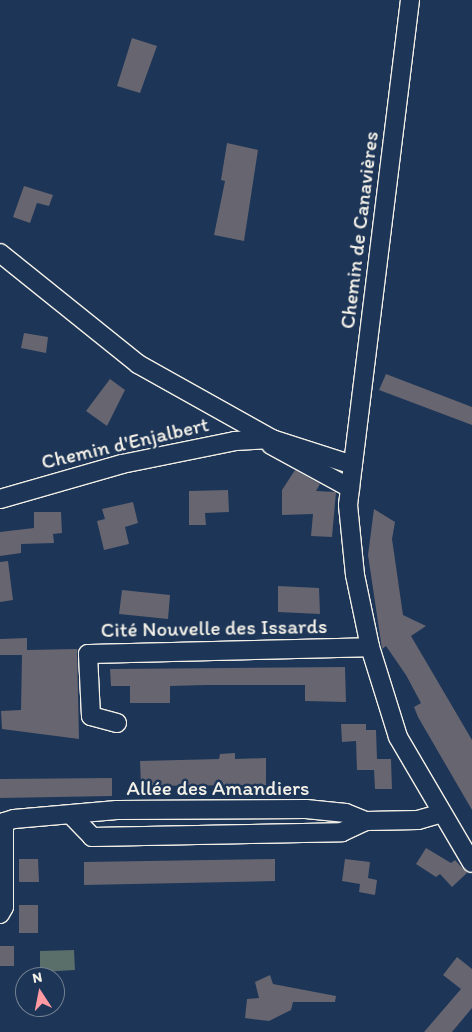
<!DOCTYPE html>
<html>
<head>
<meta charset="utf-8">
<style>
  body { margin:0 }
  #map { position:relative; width:472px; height:1032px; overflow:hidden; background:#1d3557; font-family:Itim,sans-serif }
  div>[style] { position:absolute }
  .green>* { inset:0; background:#5a6e6a }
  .building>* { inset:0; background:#666570 }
  .roads { filter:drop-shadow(1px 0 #f4f1e8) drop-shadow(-1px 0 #f4f1e8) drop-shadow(0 1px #f4f1e8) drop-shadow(0 -1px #f4f1e8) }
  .minor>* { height:18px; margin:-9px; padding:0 9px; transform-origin:9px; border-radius:9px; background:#1d3557 }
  span { translate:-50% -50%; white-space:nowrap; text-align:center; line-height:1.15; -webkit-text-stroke:5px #1d3557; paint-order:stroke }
  .street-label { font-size:21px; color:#f4f1e8 }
  .north { position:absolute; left:15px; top:967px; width:50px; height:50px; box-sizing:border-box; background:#1d3557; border:1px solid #738091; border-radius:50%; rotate:349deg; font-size:14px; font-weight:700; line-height:20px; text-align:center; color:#f4f1e8 }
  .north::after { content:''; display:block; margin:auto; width:18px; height:22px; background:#ff9aa2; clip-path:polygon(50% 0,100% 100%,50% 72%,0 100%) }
</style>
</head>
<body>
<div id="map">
  <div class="green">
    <div style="clip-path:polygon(74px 950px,75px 970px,40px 972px,40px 951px)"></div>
  </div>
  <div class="building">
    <div style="clip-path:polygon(132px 38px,157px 46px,140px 93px,117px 86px)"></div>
    <div style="clip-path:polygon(227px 143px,258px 150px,244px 241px,214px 235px,225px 181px,221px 180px)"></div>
    <div style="clip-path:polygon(24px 186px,53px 195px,49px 206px,37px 203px,30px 223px,13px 217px)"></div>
    <div style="clip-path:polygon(24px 333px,48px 337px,46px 353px,21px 348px)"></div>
    <div style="clip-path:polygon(386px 374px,472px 407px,472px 425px,379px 390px)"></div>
    <div style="clip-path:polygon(110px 379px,125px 390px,107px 426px,86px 411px)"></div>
    <div style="clip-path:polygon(295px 470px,320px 484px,316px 491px,336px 492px,332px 537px,311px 536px,313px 514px,282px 515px,282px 490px)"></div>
    <div style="clip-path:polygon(228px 490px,229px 512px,205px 513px,206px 525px,189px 525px,189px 491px)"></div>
    <div style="clip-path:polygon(133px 502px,138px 523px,125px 527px,129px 544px,104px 550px,97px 521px,105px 519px,102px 509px)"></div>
    <div style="clip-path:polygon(374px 509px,395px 522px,392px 539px,403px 615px,426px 626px,411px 636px,472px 740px,472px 810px,418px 717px,414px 707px,421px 703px,406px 675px,386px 646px,382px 649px,368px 555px)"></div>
    <div style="clip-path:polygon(34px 512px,61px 512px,62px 533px,53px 534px,54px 543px,21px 544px,21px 553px,0 556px,0 532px,34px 528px)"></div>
    <div style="clip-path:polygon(8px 561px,13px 600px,0 602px,0 562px)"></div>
    <div style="clip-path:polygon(278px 586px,319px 588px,320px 614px,278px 612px)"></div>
    <div style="clip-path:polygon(122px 590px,170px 595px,168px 619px,119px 614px)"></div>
    <div style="clip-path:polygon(27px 638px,27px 650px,77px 649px,79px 739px,2px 729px,1px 711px,21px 710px,22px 655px,0 655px,0 639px)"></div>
    <div style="clip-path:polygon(345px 667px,346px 702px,305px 701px,305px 685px,206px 685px,170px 686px,170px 703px,130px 703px,130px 686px,111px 686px,110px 669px)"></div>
    <div style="clip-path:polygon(341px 724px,366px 724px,366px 730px,376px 730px,377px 759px,391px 759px,392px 789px,375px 789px,374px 770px,357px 770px,356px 741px,342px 742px)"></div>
    <div style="clip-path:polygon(235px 753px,235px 759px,266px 758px,266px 785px,141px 786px,140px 761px,219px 759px,220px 754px)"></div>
    <div style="clip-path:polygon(112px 778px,112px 796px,0 798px,0 779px)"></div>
    <div style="clip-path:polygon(426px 848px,451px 863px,455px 860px,467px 873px,452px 887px,440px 874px,436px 877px,416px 864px)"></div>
    <div style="clip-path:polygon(19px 859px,38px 859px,39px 882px,19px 882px)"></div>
    <div style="clip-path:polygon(275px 859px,275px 881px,84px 885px,84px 862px)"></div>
    <div style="clip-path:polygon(345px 859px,370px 862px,368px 878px,377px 880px,375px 895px,359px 892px,360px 884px,342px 881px)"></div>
    <div style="clip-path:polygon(19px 905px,38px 905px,38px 933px,19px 933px)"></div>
    <div style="clip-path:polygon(0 946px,14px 946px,14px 966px,0 966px)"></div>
    <div style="clip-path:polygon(457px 957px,472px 969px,472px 1008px,452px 1032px,424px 1032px,461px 989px,443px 975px)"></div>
    <div style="clip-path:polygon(270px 975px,273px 984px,336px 996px,335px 1002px,293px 1002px,291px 1010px,269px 1021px,245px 1018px,247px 999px,259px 998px,255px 982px)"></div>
  </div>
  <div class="roads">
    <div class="minor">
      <div style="left:410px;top:0;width:509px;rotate:97deg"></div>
      <div style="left:348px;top:505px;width:70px;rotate:84.3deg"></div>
      <div style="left:355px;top:575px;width:74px;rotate:78.2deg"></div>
      <div style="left:370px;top:647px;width:94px;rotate:72.7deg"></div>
      <div style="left:398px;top:737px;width:146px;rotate:59.6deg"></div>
      <div style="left:0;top:253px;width:177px;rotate:38.8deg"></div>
      <div style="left:138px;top:364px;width:154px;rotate:29.2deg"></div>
      <div style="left:271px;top:445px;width:90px;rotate:28.6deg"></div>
      <div style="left:0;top:499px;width:127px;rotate:-16deg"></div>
      <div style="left:122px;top:464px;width:115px;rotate:-11.5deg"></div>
      <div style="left:235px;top:441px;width:37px;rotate:-3deg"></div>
      <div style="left:272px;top:439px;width:85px;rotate:17.8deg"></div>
      <div style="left:117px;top:723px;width:27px;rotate:-165deg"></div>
      <div style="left:91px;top:716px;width:62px;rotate:-92.8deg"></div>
      <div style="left:88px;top:654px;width:282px;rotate:-1.4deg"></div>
      <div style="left:72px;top:816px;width:29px;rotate:46deg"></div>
      <div style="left:92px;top:837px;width:250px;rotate:-1.1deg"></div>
      <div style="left:342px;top:832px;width:26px;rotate:-25deg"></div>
      <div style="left:0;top:914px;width:8px;rotate:-60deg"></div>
      <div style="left:4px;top:907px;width:85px;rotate:-90deg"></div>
      <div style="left:4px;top:822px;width:10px;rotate:-17deg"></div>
      <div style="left:14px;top:819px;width:103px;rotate:-5deg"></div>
      <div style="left:117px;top:810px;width:189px;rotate:-0.3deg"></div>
      <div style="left:306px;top:809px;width:40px;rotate:5.7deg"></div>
      <div style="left:346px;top:813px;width:22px;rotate:22deg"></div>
      <div style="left:366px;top:821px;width:52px;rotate:-1.1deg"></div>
      <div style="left:418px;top:820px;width:25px;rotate:-16deg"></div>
    </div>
  </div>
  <div class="street-label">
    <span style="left:359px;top:230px;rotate:-83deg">Chemin de Canavières</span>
    <span style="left:125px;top:443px;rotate:-13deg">Chemin d'Enjalbert</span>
    <span style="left:214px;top:628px;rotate:-1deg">Cité Nouvelle des Issards</span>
    <span style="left:218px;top:788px">Allée des Amandiers</span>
  </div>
  <div class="north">N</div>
</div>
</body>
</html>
